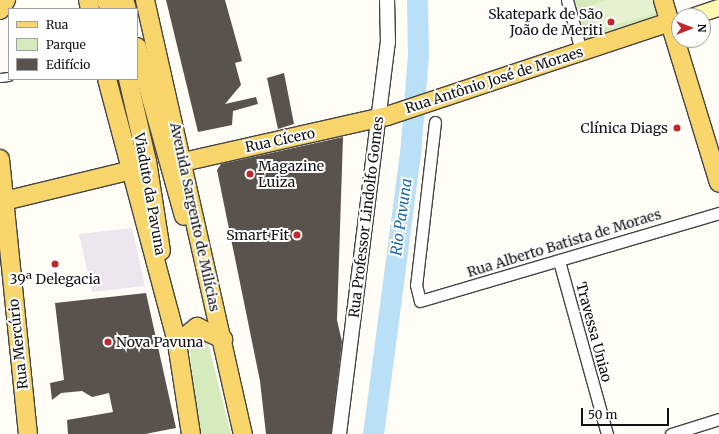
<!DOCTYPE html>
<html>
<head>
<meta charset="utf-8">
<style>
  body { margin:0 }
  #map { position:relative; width:719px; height:434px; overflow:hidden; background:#fffdf5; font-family:Merriweather,serif }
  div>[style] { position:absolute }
  .industrial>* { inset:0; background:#eee6ef }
  .green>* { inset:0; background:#d5ebbd }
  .pitch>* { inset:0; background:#e6f2cf }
  .river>* { height:21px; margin:-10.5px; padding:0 10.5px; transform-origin:10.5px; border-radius:10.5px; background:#b9e0f7 }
  .building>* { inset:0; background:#5a524d }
  .roads { filter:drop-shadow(1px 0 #444) drop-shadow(-1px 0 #444) drop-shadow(0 1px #444) drop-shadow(0 -1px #444) }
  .pedestrian>* { height:8px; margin:-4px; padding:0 4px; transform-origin:4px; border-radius:4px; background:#fff }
  .minor>* { height:11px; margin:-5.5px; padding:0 5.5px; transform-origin:5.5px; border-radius:5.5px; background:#fff }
  .tertiary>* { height:14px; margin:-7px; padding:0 7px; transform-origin:7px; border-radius:7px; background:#fff }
  .secondary>* { height:16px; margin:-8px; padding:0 8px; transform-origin:8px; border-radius:8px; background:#fff6b0 }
  .primary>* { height:18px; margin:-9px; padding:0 9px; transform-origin:9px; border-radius:9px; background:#f9d66b }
  .dots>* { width:11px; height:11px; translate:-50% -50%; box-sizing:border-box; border:2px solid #fff; border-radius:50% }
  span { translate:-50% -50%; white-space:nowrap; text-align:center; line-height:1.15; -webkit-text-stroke:4px #fff; paint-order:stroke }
  .poi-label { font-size:14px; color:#111 }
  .right { translate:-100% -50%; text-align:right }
  .left { translate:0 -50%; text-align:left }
  .street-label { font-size:14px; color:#111 }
  .water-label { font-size:15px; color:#1768a6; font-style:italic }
  .legend { position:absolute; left:8px; top:8px; width:130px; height:72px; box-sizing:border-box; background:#fff; border:1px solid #a0a0a0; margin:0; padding:5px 7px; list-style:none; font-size:12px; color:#111 }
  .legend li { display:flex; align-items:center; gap:8px; height:20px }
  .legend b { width:20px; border:1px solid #a0a0a0 }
  .north { position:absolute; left:671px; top:8px; width:40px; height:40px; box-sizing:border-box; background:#fff; border:1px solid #a0a0a0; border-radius:50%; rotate:90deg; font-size:11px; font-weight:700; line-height:16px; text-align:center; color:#111 }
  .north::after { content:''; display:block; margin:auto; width:14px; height:18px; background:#c4262e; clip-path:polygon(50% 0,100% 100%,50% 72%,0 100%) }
  .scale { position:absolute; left:581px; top:408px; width:88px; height:18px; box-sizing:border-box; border:2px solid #111; border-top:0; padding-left:5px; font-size:12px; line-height:14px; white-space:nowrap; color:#111; -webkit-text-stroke:3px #fff; paint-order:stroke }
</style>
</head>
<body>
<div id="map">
  <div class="industrial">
    <div style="clip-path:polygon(132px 228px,145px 286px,92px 292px,79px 234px)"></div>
  </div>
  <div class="green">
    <div style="clip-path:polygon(573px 0,655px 0,660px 17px,585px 41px)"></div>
    <div style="clip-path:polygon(193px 331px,206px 335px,231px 434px,198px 434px,189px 341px)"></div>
  </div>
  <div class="pitch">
    <div style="clip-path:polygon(606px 0,652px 0,656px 13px,598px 30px,591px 5px)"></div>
  </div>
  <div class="river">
    <div style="left:373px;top:434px;width:282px;rotate:-82.5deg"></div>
    <div style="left:410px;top:154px;width:100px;rotate:-85.4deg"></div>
    <div style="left:418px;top:54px;width:54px;rotate:-91.1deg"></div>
  </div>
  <div class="building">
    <div style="clip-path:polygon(166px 0,225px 0,242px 61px,235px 63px,241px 85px,225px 104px,256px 97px,258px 104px,233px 111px,232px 125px,198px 132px)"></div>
    <div style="clip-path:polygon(284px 73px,294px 124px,278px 129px,267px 78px)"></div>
    <div style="clip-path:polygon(343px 137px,337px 320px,342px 342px,331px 434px,266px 434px,260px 381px,217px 170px,221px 164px)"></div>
    <div style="clip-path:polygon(146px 293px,176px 428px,145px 434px,68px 434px,67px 420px,113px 412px,109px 393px,92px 397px,82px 391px,61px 393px,52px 400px,50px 383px,64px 380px,55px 303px)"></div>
  </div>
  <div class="roads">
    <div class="pedestrian">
      <div style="left:1px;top:78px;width:8px;rotate:-7deg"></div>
    </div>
    <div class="minor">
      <div style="left:567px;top:0;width:53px;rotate:74.6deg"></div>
      <div style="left:435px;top:122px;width:164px;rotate:96.6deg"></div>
      <div style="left:416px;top:285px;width:16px;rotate:76deg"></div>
      <div style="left:420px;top:301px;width:312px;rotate:-16.4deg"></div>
      <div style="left:559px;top:261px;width:180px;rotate:74.5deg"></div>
      <div style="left:671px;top:434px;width:50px;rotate:-17.4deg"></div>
    </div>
    <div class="tertiary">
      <div style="left:339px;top:434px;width:394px;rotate:-82.9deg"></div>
      <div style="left:388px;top:43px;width:43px;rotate:-91.3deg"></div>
    </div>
    <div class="secondary">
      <div style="left:694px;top:16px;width:26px;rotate:-18deg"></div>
    </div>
    <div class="primary">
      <div style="left:88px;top:0;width:9px;rotate:77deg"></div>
      <div style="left:106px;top:0;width:10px;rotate:66deg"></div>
      <div style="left:124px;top:0;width:9px;rotate:72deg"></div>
      <div style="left:145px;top:0;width:445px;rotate:77.3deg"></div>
      <div style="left:663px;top:0;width:191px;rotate:73deg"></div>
      <div style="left:0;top:10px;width:12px;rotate:-59deg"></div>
      <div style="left:137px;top:47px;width:175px;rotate:74.5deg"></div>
      <div style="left:107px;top:79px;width:273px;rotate:75.1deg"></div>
      <div style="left:177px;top:343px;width:92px;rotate:81.3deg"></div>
      <div style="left:128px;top:79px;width:84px;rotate:77deg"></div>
      <div style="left:147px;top:161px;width:91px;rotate:81.2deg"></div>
      <div style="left:0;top:159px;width:276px;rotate:84.2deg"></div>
      <div style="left:183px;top:162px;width:209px;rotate:-12.7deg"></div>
      <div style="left:387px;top:116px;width:298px;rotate:-18.4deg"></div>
      <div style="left:0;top:202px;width:132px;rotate:-13.6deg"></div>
      <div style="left:177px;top:343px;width:26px;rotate:-39deg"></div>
      <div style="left:197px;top:327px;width:29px;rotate:25deg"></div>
    </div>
  </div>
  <div class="dots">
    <div style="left:611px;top:22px;background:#c4262e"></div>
    <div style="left:677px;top:128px;background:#c4262e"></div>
    <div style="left:250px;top:174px;background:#c4262e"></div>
    <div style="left:297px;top:235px;background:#c4262e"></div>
    <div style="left:55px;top:264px;background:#c4262e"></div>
    <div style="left:108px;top:342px;background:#c4262e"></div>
  </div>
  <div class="poi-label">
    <span class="right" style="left:603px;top:22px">Skatepark de São<br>João de Meriti</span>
    <span class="right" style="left:668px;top:128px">Clínica Diags</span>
    <span class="left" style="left:258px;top:174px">Magazine<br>Luiza</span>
    <span class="right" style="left:289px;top:235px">Smart Fit</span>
    <span style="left:55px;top:279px">39ª Delegacia</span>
    <span class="left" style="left:116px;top:342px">Nova Pavuna</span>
  </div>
  <div class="street-label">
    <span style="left:494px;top:80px;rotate:-18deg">Rua Antônio José de Moraes</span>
    <span style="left:280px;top:140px;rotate:-12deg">Rua Cícero</span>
    <span style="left:150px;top:194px;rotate:80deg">Viaduto da Pavuna</span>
    <span style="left:195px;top:217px;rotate:78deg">Avenida Sargento de Milícias</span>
    <span style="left:366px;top:217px;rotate:-83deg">Rua Professor Lindolfo Gomes</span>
    <span style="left:564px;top:243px;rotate:-17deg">Rua Alberto Batista de Moraes</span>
    <span style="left:594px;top:332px;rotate:75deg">Travessa Uniao</span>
    <span style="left:18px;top:344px;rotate:-96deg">Rua Mercúrio</span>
  </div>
  <div class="water-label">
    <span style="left:401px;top:217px;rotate:-82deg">Rio Pavuna</span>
  </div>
  <ul class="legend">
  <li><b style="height:5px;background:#f9d66b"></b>Rua</li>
  <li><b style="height:11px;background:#d5ebbd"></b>Parque</li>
  <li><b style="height:11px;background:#5a524d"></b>Edifício</li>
  </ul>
  <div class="north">N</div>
  <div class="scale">50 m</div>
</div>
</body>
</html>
